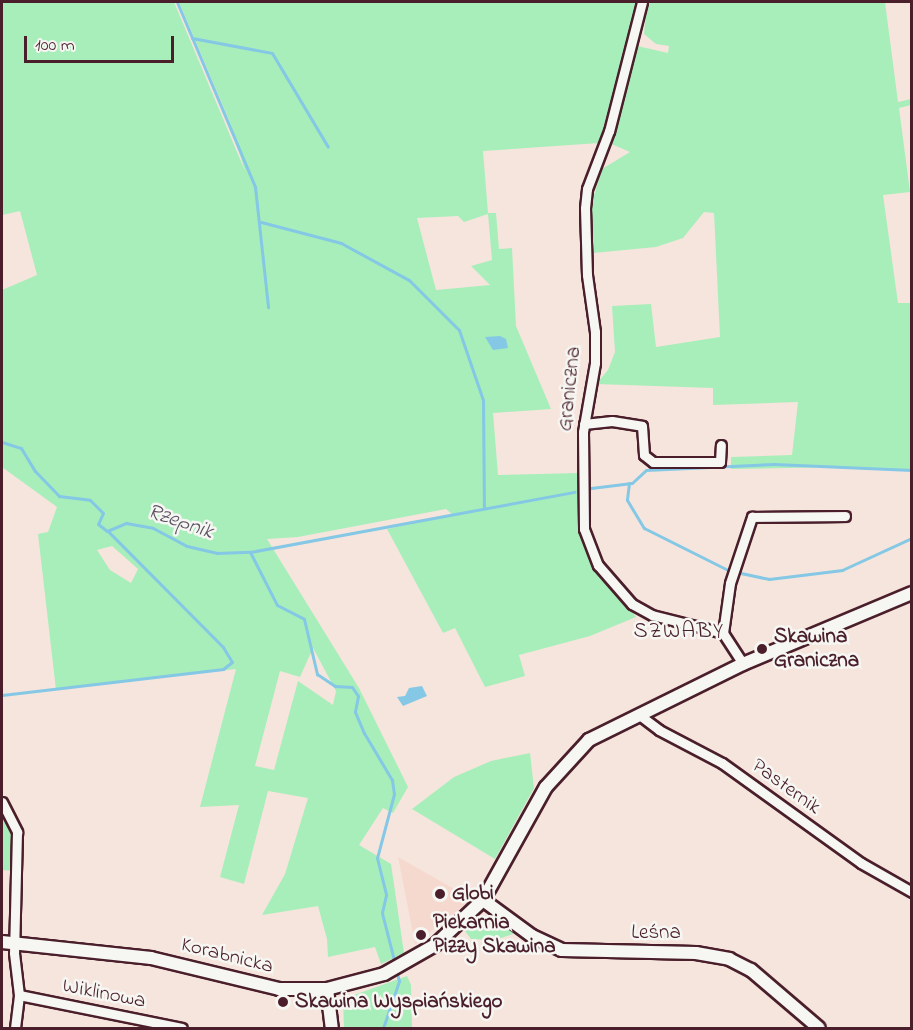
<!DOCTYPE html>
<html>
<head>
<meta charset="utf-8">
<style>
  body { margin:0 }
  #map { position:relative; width:913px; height:1030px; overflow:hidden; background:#f6e5dd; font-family:"Indie Flower",sans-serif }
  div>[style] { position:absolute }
  .built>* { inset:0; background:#f6d9ce }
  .green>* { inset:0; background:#a8eeba }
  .water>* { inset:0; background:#84c8e5 }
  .stream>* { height:3px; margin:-1.5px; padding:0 1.5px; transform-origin:1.5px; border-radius:1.5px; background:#84c8e5 }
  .roads { filter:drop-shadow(2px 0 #4a1f2b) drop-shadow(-2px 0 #4a1f2b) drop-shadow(0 2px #4a1f2b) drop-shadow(0 -2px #4a1f2b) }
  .street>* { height:9px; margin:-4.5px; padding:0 4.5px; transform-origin:4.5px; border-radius:4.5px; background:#f6f6f2 }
  .secondary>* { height:12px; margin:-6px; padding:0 6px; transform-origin:6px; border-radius:6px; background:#f6f6f2 }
  .dots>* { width:16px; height:16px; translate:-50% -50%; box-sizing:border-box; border:3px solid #f6f6f2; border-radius:50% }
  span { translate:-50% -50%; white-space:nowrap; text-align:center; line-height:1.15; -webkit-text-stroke:5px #f6f6f2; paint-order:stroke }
  .street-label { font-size:21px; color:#4a1f2b }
  .poi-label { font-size:21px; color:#4a1f2b; font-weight:700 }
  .left { translate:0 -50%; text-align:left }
  .water-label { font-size:22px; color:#5b5263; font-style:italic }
  .neighbourhood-label { font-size:22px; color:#4a1f2b; letter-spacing:1.5px }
  .frame { position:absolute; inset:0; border:3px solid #4a1f2b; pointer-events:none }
  .scale { position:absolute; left:24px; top:36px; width:150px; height:27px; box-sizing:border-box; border:3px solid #4a1f2b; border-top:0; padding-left:8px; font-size:18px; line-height:21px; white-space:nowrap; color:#4a1f2b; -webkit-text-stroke:4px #f6f6f2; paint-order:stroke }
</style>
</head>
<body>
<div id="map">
  <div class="built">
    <div style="clip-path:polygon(398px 857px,472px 899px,415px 944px)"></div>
  </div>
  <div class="green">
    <div style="clip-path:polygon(evenodd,2px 2px,174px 2px,245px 171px,229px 120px,179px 2px,639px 2px,599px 143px,483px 151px,488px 213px,496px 213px,499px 249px,512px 248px,516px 326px,551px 409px,493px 413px,498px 475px,579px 473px,581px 539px,595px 567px,636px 617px,590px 636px,519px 655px,525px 676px,485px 687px,455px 628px,443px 633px,387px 529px,453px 515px,446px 509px,298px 537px,267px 539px,359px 688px,408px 787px,393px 813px,383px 808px,359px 845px,391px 864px,404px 953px,381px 964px,375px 947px,328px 957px,327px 939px,318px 906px,262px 915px,285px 874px,308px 798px,268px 791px,244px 884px,220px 877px,239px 805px,200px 807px,236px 669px,56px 690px,38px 534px,48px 532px,57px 507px,2px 467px,2px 290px,37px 275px,20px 211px,2px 215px,2px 2px,488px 214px,492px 260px,471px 266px,490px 285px,436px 290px,417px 218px,458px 216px,464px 222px,488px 214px,2px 2px,112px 546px,138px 569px,131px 583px,110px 570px,97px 550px,112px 546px,2px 2px,313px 648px,336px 691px,333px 705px,298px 681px,274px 770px,255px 766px,280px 671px,300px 677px,313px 648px)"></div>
    <div style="clip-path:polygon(647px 2px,885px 2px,898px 102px,911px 99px,911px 105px,899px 108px,910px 192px,883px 195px,898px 303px,911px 303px,911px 471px,838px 467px,731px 469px,731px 457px,792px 455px,798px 402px,713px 405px,713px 388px,596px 384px,608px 370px,615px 352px,612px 306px,651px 304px,656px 347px,720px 337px,714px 213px,704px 212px,683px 238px,656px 247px,593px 253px,591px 205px,602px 169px,630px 152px,609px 143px,633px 45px,668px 53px,669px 46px,656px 44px,644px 34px)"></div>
    <div style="clip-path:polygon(530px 753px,534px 788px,495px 859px,412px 809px,454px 777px,491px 761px)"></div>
    <div style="clip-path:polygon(2px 809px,12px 838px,15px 871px,2px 870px)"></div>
    <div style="clip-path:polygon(485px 916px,500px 920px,511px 928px,513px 934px,495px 940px,471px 939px,465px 931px)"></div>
    <div style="clip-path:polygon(407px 976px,411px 985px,412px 1028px,344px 1028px,343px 999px)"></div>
  </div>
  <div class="water">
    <div style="clip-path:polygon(500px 336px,506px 339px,508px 348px,493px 350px,485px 337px)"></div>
    <div style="clip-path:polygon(422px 686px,427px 696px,403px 706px,397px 697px,405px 696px,409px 688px)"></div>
  </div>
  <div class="stream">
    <div style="left:177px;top:2px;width:201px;rotate:67.1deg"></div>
    <div style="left:255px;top:187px;width:121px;rotate:83.8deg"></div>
    <div style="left:192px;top:38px;width:81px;rotate:10.6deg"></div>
    <div style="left:272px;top:53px;width:109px;rotate:59.2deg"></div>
    <div style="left:261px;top:222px;width:83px;rotate:14.7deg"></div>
    <div style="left:341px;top:243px;width:77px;rotate:28.6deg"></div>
    <div style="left:409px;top:280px;width:71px;rotate:45deg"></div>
    <div style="left:459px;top:330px;width:74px;rotate:71.1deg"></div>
    <div style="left:483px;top:400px;width:107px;rotate:89.5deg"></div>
    <div style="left:2px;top:442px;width:20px;rotate:18deg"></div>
    <div style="left:21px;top:448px;width:27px;rotate:59deg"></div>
    <div style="left:35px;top:471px;width:35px;rotate:46deg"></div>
    <div style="left:59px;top:496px;width:31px;rotate:7deg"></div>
    <div style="left:90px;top:500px;width:18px;rotate:45deg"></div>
    <div style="left:103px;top:513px;width:12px;rotate:114deg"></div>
    <div style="left:98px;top:524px;width:11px;rotate:38deg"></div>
    <div style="left:107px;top:531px;width:21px;rotate:-23deg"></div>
    <div style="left:126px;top:523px;width:27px;rotate:10deg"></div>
    <div style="left:153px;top:528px;width:38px;rotate:28deg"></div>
    <div style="left:187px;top:546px;width:31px;rotate:13deg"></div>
    <div style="left:217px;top:553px;width:33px;rotate:-2deg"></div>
    <div style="left:250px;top:552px;width:59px;rotate:63deg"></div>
    <div style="left:277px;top:605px;width:30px;rotate:27deg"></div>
    <div style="left:304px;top:619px;width:57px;rotate:76.7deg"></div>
    <div style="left:317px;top:674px;width:22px;rotate:34deg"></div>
    <div style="left:335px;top:686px;width:17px;rotate:3deg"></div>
    <div style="left:352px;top:687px;width:11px;rotate:56deg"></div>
    <div style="left:358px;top:696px;width:16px;rotate:101deg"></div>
    <div style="left:355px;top:712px;width:23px;rotate:67deg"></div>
    <div style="left:364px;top:733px;width:55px;rotate:59.2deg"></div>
    <div style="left:392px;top:780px;width:14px;rotate:82deg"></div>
    <div style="left:394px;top:794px;width:66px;rotate:104.9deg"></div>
    <div style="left:377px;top:858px;width:38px;rotate:76deg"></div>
    <div style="left:386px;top:895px;width:18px;rotate:103deg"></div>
    <div style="left:382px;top:913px;width:53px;rotate:75.7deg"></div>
    <div style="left:629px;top:483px;width:17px;rotate:97deg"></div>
    <div style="left:627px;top:500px;width:33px;rotate:59deg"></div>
    <div style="left:644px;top:528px;width:96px;rotate:26.6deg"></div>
    <div style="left:591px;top:488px;width:41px;rotate:-7deg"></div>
    <div style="left:632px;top:483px;width:19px;rotate:-43deg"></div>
    <div style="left:646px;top:470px;width:128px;rotate:-2.7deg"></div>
    <div style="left:774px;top:464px;width:138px;rotate:2.5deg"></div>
    <div style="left:250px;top:552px;width:330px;rotate:-10.5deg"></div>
    <div style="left:736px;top:572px;width:34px;rotate:12deg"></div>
    <div style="left:769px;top:579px;width:74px;rotate:-7deg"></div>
    <div style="left:842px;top:570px;width:77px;rotate:-24.6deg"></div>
    <div style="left:2px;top:695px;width:223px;rotate:-6.7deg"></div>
    <div style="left:223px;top:669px;width:11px;rotate:-38deg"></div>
    <div style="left:232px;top:662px;width:17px;rotate:-121deg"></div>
    <div style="left:223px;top:647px;width:163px;rotate:-134.8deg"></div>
    <div style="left:383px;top:1028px;width:50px;rotate:-71.2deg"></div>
    <div style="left:399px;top:981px;width:11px;rotate:-105deg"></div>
  </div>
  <div class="roads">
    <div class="street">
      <div style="left:642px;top:2px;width:133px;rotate:104.3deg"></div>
      <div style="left:609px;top:131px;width:62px;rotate:110.8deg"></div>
      <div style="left:587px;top:189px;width:19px;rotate:96deg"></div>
      <div style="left:585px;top:208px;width:67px;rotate:88.3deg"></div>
      <div style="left:587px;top:275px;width:58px;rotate:82deg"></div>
      <div style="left:595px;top:332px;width:31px;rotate:90deg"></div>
      <div style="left:595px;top:363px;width:70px;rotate:99.9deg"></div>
      <div style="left:583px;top:432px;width:97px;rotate:89.4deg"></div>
      <div style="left:584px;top:529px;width:39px;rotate:69deg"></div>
      <div style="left:598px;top:565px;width:52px;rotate:48.9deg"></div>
      <div style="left:632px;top:604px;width:23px;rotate:29deg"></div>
      <div style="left:652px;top:615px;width:73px;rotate:14.2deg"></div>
      <div style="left:723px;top:633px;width:37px;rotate:57deg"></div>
      <div style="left:584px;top:424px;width:28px;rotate:-6deg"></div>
      <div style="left:612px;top:421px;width:30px;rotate:9deg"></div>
      <div style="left:642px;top:426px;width:29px;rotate:86deg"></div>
      <div style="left:644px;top:455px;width:11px;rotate:38deg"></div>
      <div style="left:653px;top:462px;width:67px"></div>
      <div style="left:720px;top:462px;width:17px;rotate:-87deg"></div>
      <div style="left:723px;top:633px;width:50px;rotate:-82deg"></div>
      <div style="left:730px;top:583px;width:70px;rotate:-71.6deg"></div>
      <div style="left:752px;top:517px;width:93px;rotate:-0.6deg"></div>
      <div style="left:638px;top:714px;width:26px;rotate:37deg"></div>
      <div style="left:659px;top:730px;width:71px;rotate:27.6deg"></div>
      <div style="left:722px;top:763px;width:171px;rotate:35.7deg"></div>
      <div style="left:861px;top:863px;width:59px;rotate:29.6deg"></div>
      <div style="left:2px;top:802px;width:34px;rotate:63deg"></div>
      <div style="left:17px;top:832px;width:121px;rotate:91.4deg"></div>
      <div style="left:14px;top:953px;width:42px;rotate:83.2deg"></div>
      <div style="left:19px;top:995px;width:166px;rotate:11.4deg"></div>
      <div style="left:15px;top:1028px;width:33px;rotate:-83deg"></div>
    </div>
    <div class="secondary">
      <div style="left:483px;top:900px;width:61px;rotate:36.3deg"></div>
      <div style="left:532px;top:936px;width:33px;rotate:25deg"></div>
      <div style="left:562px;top:950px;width:134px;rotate:1.3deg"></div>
      <div style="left:696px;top:953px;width:34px;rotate:10deg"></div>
      <div style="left:729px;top:959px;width:25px;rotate:27deg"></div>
      <div style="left:751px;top:970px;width:89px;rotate:40.5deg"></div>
      <div style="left:2px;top:942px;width:150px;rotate:6.1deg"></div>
      <div style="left:151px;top:958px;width:132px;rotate:13.6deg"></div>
      <div style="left:279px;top:989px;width:48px"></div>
      <div style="left:327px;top:989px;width:59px;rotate:-14.7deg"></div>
      <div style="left:384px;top:974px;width:59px;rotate:-29.6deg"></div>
      <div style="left:435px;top:945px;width:66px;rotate:-43.2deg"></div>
      <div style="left:483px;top:900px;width:129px;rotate:-60.9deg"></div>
      <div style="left:546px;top:787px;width:64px;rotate:-47.5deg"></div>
      <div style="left:589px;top:740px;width:172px;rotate:-26.3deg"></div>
      <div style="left:743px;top:664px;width:183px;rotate:-22.8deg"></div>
      <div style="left:327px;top:989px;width:39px;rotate:83deg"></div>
    </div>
  </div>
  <div class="dots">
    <div style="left:762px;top:649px;background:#4a1f2b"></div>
    <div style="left:440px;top:894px;background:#4a1f2b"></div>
    <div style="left:421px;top:935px;background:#4a1f2b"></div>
    <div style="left:283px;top:1002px;background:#4a1f2b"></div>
  </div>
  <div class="street-label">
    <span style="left:570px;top:389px;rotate:-84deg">Graniczna</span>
    <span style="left:786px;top:787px;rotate:36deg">Pasternik</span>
    <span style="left:656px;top:933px">Leśna</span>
    <span style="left:227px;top:956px;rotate:14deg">Korabnicka</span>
    <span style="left:104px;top:994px;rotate:11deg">Wiklinowa</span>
  </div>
  <div class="poi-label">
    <span class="left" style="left:774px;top:649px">Skawina<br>Graniczna</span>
    <span class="left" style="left:452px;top:894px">Globi</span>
    <span class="left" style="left:433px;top:935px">Piekarnia<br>Pizzy Skawina</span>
    <span class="left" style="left:295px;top:1002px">Skawina Wyspiańskiego</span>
  </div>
  <div class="water-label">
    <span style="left:180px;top:523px;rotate:19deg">Rzepnik</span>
  </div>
  <div class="neighbourhood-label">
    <span style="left:679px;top:633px">SZWABY</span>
  </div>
  <div class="frame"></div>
  <div class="scale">100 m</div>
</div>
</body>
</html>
